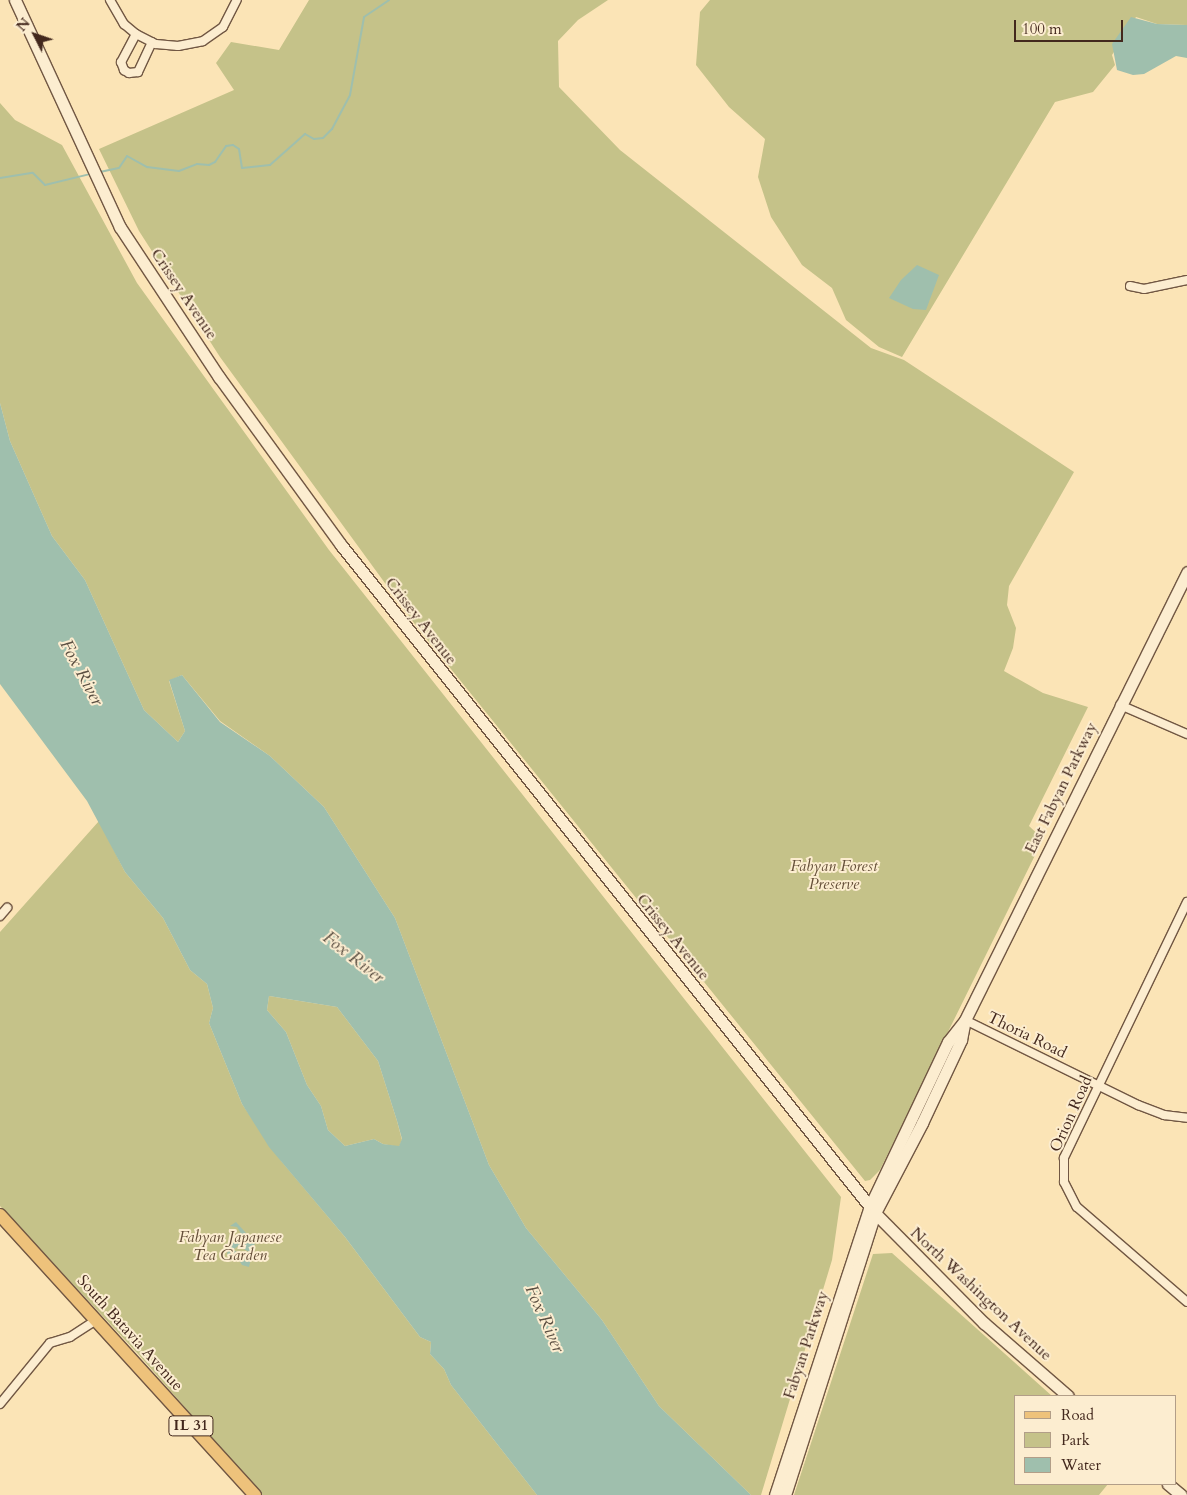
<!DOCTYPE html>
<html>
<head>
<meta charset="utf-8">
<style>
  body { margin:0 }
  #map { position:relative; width:1187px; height:1495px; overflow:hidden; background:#fbe4b6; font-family:Cardo,serif }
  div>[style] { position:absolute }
  .green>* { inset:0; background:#c5c289 }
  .water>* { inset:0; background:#9fbfad }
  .stream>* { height:2px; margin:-1px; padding:0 1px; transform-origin:1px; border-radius:1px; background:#9fbfad }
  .roads { filter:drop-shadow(1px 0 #715743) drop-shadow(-1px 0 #715743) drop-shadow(0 1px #715743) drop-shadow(0 -1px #715743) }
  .minor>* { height:8px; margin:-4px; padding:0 4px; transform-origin:4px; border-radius:4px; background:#fcedd0 }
  .secondary>* { height:11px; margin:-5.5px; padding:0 5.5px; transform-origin:5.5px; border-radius:5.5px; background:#fcedd0 }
  .primary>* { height:12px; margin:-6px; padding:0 6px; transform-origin:6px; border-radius:6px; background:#eec27b }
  span { translate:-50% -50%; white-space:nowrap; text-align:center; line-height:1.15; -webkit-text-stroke:4px #fcedd0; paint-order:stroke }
  .shield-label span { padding:1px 4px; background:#fcedd0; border:1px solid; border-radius:4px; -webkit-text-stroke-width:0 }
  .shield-label { font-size:15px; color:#43281d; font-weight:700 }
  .street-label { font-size:16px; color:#43281d }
  .park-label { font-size:16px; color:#644e38; font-style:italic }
  .water-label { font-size:18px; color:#5a4e41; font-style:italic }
  .legend { position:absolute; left:1014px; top:1395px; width:162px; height:90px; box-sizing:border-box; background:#fcedd0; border:1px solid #b29e88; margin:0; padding:6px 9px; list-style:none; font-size:15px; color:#43281d }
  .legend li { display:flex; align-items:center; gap:10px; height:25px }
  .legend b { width:25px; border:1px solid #b29e88 }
  .north { position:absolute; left:10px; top:10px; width:50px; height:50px; -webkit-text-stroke:4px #fcedd0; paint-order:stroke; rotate:311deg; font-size:14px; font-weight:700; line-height:20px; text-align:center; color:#43281d }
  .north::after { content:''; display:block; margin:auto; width:18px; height:22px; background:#43281d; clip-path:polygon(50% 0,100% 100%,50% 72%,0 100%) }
  .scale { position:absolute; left:1014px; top:20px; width:109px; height:22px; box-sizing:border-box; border:2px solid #43281d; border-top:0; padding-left:6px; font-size:15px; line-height:18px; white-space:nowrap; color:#43281d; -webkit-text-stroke:4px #fcedd0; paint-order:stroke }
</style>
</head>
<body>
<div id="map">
  <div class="green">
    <div style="clip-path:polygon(309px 0,608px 0,578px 20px,558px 41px,559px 87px,620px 150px,871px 348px,904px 360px,1074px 472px,1009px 586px,1007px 605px,1016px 628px,1013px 648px,1004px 671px,1043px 693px,1088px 707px,1029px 826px,1043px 839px,880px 1170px,870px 1180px,865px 1181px,417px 627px,220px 357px,139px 231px,99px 149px,234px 90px,216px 63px,231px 42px,279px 50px)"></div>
    <div style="clip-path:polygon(710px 0,1187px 0,1187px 25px,1157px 24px,1136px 17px,1112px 55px,1115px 65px,1093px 92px,1055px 102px,902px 357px,879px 347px,846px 320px,832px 288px,802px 265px,771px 217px,758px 177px,765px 139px,729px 107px,696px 65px,700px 12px)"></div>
    <div style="clip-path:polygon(0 103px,15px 120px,62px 145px,137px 283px,329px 550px,841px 1197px,832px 1260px,761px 1495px,751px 1495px,659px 1406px,602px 1320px,526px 1228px,489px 1165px,395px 918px,324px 807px,270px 756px,220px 721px,182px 675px,169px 681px,185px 731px,178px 742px,144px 710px,85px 580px,52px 536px,10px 441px,0 403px)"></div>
    <div style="clip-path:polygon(99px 821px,125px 872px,163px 918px,190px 970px,207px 984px,213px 1008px,209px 1023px,242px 1104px,282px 1162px,345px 1237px,420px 1337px,431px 1342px,430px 1354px,444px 1369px,451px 1385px,537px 1495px,262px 1495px,138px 1354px,0 1206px,0 932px)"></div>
    <div style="clip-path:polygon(269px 996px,337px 1007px,378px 1061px,397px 1121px,402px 1140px,399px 1147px,383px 1144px,374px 1139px,345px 1146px,328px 1130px,321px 1106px,307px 1085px,286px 1032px,267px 1010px)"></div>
    <div style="clip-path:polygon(892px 1253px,1052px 1396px,1016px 1396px,1016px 1484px,1108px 1484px,1099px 1495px,794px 1495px,873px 1254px)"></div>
  </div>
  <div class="water">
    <div style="clip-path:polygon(1131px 17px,1157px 24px,1187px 25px,1187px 58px,1176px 56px,1144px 74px,1133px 75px,1117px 70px,1112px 44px)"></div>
    <div style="clip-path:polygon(917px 265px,939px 275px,926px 310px,913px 309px,889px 298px,901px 280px)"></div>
    <div style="clip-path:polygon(evenodd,0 403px,10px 441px,52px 536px,85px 580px,144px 710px,178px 742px,185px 731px,169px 680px,182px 675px,220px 722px,270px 756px,324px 807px,395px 918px,489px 1165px,526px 1228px,602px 1320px,659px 1406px,751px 1495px,537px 1495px,451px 1385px,444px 1369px,430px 1354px,431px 1342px,420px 1337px,345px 1237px,269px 1147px,242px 1104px,209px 1023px,213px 1008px,207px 984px,190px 970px,163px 918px,125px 872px,87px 801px,0 684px,0 403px,269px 996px,337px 1007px,378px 1061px,397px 1121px,402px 1139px,399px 1146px,383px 1144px,374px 1139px,345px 1146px,328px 1130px,321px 1106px,307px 1085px,286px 1032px,267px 1010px,269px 996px)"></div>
    <div style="clip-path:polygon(236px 1222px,255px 1243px,251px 1253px,238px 1246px,233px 1250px,251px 1259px,249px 1267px,242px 1265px,237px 1257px,227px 1255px,229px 1242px,242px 1235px,237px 1227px,230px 1226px)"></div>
  </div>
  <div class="stream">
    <div style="left:100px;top:172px;width:19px;rotate:-12deg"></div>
    <div style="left:119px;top:168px;width:14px;rotate:-56deg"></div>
    <div style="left:127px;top:156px;width:23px;rotate:29deg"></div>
    <div style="left:147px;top:167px;width:32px;rotate:7deg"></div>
    <div style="left:179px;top:171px;width:19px;rotate:-21deg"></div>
    <div style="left:197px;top:164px;width:12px;rotate:5deg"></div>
    <div style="left:209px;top:165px;width:7px;rotate:-27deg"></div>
    <div style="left:215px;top:162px;width:19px;rotate:-55deg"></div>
    <div style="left:226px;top:146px;width:7px;rotate:-8deg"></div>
    <div style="left:233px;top:145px;width:7px;rotate:34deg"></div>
    <div style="left:239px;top:149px;width:19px;rotate:81deg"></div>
    <div style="left:242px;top:168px;width:28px;rotate:-6deg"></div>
    <div style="left:270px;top:165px;width:47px;rotate:-41.5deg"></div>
    <div style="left:305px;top:134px;width:10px;rotate:29deg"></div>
    <div style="left:314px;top:139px;width:9px;rotate:-6deg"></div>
    <div style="left:323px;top:138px;width:13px;rotate:-45deg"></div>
    <div style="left:332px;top:129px;width:38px;rotate:-62deg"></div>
    <div style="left:350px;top:95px;width:79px;rotate:-79.8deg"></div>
    <div style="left:364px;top:17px;width:30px;rotate:-34deg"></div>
    <div style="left:0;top:178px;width:33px;rotate:-9deg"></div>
    <div style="left:33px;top:173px;width:17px;rotate:45deg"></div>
    <div style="left:45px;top:185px;width:46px;rotate:-13.7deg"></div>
  </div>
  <div class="roads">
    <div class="minor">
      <div style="left:110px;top:0;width:28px;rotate:60deg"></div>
      <div style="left:124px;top:24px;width:16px;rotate:40deg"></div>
      <div style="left:136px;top:34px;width:22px;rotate:27deg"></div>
      <div style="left:156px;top:44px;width:22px;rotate:5deg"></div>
      <div style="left:178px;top:46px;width:25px;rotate:-11deg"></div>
      <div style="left:203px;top:41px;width:24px;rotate:-35deg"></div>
      <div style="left:223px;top:27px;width:30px;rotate:-63deg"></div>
      <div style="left:136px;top:34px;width:32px;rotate:118deg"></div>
      <div style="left:121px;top:62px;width:9px;rotate:69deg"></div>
      <div style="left:124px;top:70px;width:6px;rotate:31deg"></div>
      <div style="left:129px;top:73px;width:9px;rotate:-6deg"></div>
      <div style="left:138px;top:72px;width:33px;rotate:-65deg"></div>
      <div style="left:1130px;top:286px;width:14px;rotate:12deg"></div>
      <div style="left:1144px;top:289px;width:44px;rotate:-11.8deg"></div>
      <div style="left:1120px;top:705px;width:73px;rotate:23.4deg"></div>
      <div style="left:1187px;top:902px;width:284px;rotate:115.7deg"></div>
      <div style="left:1064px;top:1158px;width:24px;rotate:90deg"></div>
      <div style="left:1064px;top:1182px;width:28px;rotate:63deg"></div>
      <div style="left:1077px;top:1207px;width:145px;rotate:40.8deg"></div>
      <div style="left:0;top:916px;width:11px;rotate:-49deg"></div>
      <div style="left:965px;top:1020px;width:193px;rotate:26.2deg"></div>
      <div style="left:1138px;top:1105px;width:28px;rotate:21deg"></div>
      <div style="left:1164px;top:1115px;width:23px;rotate:7deg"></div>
      <div style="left:0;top:1404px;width:79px;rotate:-50.7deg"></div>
      <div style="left:50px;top:1343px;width:21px;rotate:-17deg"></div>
      <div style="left:70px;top:1337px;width:31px;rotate:-33deg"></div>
    </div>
    <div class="secondary">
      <div style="left:15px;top:0;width:250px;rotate:65.2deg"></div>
      <div style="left:120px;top:227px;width:180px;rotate:56.6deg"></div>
      <div style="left:219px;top:377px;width:208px;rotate:54deg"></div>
      <div style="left:341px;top:545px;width:855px;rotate:51.36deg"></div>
      <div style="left:875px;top:1213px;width:155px;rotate:45.3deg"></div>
      <div style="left:984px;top:1323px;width:111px;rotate:41deg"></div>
      <div style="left:1168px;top:1484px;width:17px;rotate:40deg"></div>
      <div style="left:775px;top:1495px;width:304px;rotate:-71.8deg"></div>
      <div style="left:870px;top:1206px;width:182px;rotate:-64.6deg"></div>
      <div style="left:948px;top:1042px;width:28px;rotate:-52deg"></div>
      <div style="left:965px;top:1020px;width:500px;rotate:-63.6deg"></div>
      <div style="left:785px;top:1495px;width:296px;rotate:-72.3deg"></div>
      <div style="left:875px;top:1213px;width:102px;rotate:-62.4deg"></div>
      <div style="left:922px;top:1123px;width:92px;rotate:-64.8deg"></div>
      <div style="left:961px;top:1040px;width:16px;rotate:-79deg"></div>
    </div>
    <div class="primary">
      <div style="left:0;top:1215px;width:379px;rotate:47.7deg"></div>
    </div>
  </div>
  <div class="shield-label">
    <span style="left:191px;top:1426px">IL 31</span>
  </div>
  <div class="street-label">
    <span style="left:184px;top:294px;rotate:56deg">Crissey Avenue</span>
    <span style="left:421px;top:621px;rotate:52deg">Crissey Avenue</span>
    <span style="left:1061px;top:788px;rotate:-64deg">East Fabyan Parkway</span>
    <span style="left:673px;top:937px;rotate:51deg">Crissey Avenue</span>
    <span style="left:1027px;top:1035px;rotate:26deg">Thoria Road</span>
    <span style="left:1071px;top:1114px;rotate:-66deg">Orion Road</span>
    <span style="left:981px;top:1294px;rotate:43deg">North Washington Avenue</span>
    <span style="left:130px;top:1333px;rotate:48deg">South Batavia Avenue</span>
    <span style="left:806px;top:1345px;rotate:-72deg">Fabyan Parkway</span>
  </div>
  <div class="park-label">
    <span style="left:834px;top:875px">Fabyan Forest<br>Preserve</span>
    <span style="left:230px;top:1246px">Fabyan Japanese<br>Tea Garden</span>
  </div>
  <div class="water-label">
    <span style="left:81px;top:673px;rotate:62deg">Fox River</span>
    <span style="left:353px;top:958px;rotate:38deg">Fox River</span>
    <span style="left:544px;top:1319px;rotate:66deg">Fox River</span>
  </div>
  <ul class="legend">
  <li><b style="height:6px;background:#eec27b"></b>Road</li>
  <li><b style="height:14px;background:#c5c289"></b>Park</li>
  <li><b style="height:14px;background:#9fbfad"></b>Water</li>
  </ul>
  <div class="north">N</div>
  <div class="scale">100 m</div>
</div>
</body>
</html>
